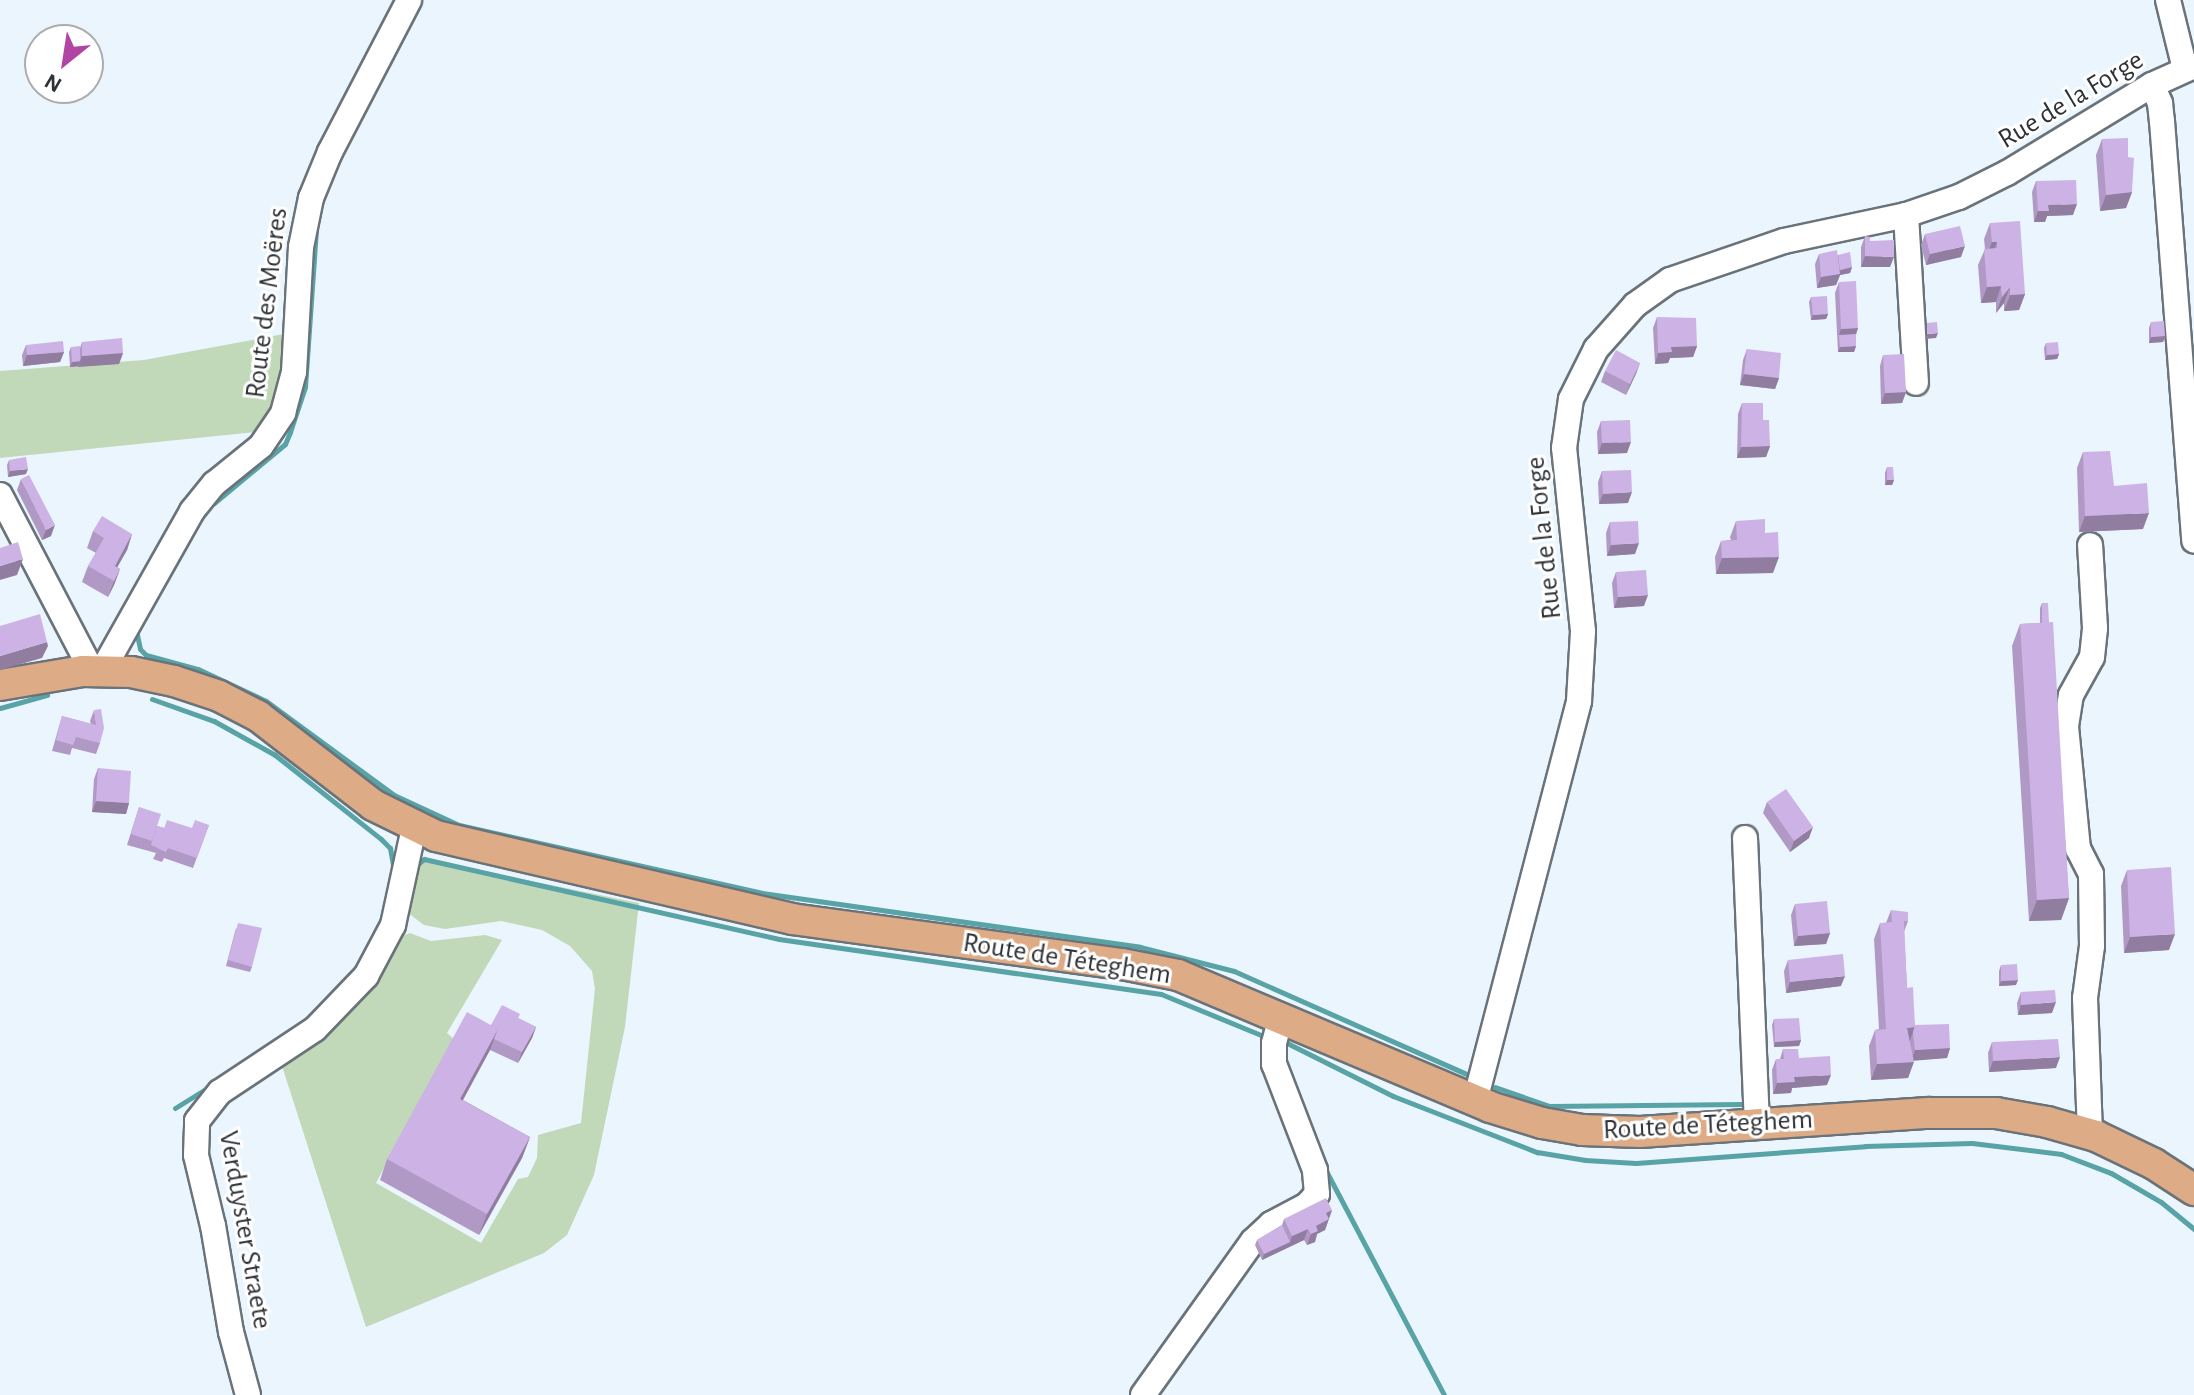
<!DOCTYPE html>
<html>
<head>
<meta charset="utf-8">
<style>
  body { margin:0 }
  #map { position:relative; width:2194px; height:1395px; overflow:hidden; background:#ebf5fe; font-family:"Alegreya Sans",sans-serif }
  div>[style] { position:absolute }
  .green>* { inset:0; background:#c1d9b9 }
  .stream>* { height:5px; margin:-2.5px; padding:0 2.5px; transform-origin:2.5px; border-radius:2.5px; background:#58a3a5 }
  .roads { filter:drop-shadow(2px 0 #6a737a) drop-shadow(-2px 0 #6a737a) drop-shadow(0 2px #6a737a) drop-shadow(0 -2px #6a737a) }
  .minor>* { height:24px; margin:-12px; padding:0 12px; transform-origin:12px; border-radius:12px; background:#fff }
  .major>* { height:30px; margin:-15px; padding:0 15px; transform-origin:15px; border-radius:15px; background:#ddab85 }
  .wall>* { inset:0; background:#b09ac5 }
  .shaded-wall>* { inset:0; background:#907da0 }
  .building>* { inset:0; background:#cdb3e5 }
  span { translate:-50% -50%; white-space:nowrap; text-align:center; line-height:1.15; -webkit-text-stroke:6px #fff; paint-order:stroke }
  .street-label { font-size:28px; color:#2e3236 }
  .north { position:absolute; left:24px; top:24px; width:80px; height:80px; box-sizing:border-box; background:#fff; border:2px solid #abadaf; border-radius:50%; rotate:210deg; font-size:22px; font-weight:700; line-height:32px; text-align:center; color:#2e3236 }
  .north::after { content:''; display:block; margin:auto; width:28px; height:36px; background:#b145a4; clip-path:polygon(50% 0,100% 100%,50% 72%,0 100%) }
</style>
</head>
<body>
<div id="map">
  <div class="green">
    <div style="clip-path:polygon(289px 333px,284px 384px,267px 431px,0 458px,0 371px,144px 360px)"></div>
    <div style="clip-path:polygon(424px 859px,639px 903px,625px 1027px,594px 1175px,567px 1235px,544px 1253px,366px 1327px,281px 1063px,395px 939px,410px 933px,431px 941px,485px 935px,502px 940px,447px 1033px,454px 1039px,376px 1183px,481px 1243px,518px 1179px,528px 1177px,537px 1158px,538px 1135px,581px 1123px,595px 989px,592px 971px,570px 946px,542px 930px,501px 921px,445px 929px,424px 925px,408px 913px,406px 888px)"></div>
  </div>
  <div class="stream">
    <div style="left:214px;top:503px;width:92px;rotate:-39.7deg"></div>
    <div style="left:285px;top:444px;width:13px;rotate:-67deg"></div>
    <div style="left:290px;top:432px;width:47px;rotate:-71.6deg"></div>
    <div style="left:305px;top:387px;width:157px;rotate:-86deg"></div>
    <div style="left:136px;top:630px;width:19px;rotate:78deg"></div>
    <div style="left:140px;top:649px;width:8px;rotate:45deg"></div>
    <div style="left:146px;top:655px;width:54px;rotate:15.1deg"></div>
    <div style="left:198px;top:669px;width:75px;rotate:25.2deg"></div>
    <div style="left:266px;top:701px;width:159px;rotate:36.3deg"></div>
    <div style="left:394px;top:795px;width:72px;rotate:24.8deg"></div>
    <div style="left:459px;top:825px;width:311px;rotate:12.6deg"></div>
    <div style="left:762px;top:893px;width:382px;rotate:8.1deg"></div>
    <div style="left:1140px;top:947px;width:97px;rotate:14.3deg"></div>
    <div style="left:1234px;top:971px;width:254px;rotate:23.9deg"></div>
    <div style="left:152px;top:699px;width:66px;rotate:19.5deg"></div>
    <div style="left:214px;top:721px;width:70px;rotate:29.1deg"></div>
    <div style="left:275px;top:755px;width:135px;rotate:38.4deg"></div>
    <div style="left:381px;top:839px;width:13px;rotate:45deg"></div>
    <div style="left:390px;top:848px;width:23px;rotate:80deg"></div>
    <div style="left:0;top:708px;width:49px;rotate:-15.5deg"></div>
    <div style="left:414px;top:867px;width:13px;rotate:-39deg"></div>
    <div style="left:424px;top:859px;width:364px;rotate:12.7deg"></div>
    <div style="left:779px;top:939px;width:386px;rotate:8.2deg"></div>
    <div style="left:1161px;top:994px;width:108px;rotate:22.3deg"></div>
    <div style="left:1283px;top:1041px;width:123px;rotate:26.6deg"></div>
    <div style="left:1393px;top:1096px;width:155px;rotate:21.3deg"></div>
    <div style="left:1537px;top:1152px;width:49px;rotate:9.5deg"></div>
    <div style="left:1585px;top:1160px;width:51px;rotate:3.4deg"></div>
    <div style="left:1636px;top:1163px;width:230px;rotate:-4.2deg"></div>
    <div style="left:1865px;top:1146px;width:107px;rotate:-1.6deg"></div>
    <div style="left:1972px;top:1143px;width:90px;rotate:7deg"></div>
    <div style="left:2061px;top:1154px;width:53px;rotate:20.8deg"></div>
    <div style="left:2111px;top:1173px;width:58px;rotate:30.1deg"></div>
    <div style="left:2161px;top:1202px;width:43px;rotate:39.3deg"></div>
    <div style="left:1495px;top:1087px;width:57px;rotate:19.4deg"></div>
    <div style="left:1549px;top:1106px;width:193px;rotate:-0.6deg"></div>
    <div style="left:175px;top:1108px;width:44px;rotate:-31.9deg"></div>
    <div style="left:1325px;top:1169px;width:255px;rotate:62.2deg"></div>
  </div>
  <div class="roads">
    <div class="minor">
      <div style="left:2168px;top:0;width:71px;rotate:76.2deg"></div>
      <div style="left:2152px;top:85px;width:20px;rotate:66deg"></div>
      <div style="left:2160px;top:103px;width:18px;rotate:84deg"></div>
      <div style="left:2162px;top:121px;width:421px;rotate:85.6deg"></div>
      <div style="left:1906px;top:215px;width:168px;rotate:86.6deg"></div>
      <div style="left:0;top:495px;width:199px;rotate:62.4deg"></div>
      <div style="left:102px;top:671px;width:184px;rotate:-60.6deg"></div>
      <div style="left:192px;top:511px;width:35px;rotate:-51deg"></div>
      <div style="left:214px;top:484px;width:60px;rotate:-39deg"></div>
      <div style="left:261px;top:446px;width:40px;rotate:-56deg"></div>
      <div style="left:283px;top:413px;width:42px;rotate:-75deg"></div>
      <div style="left:294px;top:372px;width:125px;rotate:-86.8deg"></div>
      <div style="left:301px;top:247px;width:50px;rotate:-78.5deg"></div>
      <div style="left:311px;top:198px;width:50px;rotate:-67.6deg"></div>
      <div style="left:330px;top:152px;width:171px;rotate:-62.5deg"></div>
      <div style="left:1745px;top:838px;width:287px;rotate:87.6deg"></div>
      <div style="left:1475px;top:1101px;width:413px;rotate:-75.4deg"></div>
      <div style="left:1579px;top:701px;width:70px;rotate:-86.7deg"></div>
      <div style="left:1583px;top:631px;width:184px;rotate:-95.9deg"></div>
      <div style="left:1564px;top:448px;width:49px;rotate:-81.9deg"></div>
      <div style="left:1571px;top:399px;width:56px;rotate:-63.4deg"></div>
      <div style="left:1596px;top:349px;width:59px;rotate:-48.4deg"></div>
      <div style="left:1635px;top:305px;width:43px;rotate:-35.5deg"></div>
      <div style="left:1670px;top:280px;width:120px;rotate:-18.9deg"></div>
      <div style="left:1784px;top:241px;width:125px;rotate:-12deg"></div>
      <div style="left:1906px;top:215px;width:56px;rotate:-18.8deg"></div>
      <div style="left:1959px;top:197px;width:54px;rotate:-26.6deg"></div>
      <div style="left:2007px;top:173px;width:170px;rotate:-31.3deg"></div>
      <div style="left:2152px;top:85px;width:46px;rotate:-24.3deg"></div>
      <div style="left:2090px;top:1134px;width:136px;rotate:-92.1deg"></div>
      <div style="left:2085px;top:998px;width:52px;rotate:-82.3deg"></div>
      <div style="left:2092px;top:946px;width:72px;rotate:-90.8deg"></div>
      <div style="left:2091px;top:874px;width:28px;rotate:-117deg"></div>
      <div style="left:2078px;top:849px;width:124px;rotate:-95.6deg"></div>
      <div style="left:2066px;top:726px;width:31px;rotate:-81deg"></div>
      <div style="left:2071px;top:695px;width:43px;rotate:-61.1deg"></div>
      <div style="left:2092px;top:657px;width:29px;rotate:-84deg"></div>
      <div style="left:2095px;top:628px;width:83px;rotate:-93.4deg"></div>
      <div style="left:248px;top:1395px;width:65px;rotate:-105.1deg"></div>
      <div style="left:231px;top:1332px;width:108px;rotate:-99.6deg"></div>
      <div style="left:213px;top:1226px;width:73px;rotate:-103.5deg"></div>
      <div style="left:196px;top:1155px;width:34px;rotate:-88deg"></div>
      <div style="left:197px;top:1121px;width:37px;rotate:-52deg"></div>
      <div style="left:220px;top:1092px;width:114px;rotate:-33.6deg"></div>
      <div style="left:315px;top:1029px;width:74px;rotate:-46.1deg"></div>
      <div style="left:366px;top:976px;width:58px;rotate:-62.1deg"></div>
      <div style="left:393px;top:925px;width:99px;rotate:-77.8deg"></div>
      <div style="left:1143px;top:1395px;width:189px;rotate:-54.5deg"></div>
      <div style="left:1253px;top:1241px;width:25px;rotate:-43deg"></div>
      <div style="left:1271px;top:1224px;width:41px;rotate:-27.8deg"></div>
      <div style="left:1307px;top:1205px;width:15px;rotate:-48deg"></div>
      <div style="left:1317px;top:1194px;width:24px;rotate:-95deg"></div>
      <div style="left:1315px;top:1170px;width:114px;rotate:-111.1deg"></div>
      <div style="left:1274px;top:1064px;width:21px;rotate:-90deg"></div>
      <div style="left:1274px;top:1043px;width:28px;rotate:-75deg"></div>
    </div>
    <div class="major">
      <div style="left:0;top:685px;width:84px;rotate:-9.6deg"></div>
      <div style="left:83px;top:671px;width:48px;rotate:1.2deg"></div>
      <div style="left:131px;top:672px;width:44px;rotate:11.8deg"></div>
      <div style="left:174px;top:681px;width:47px;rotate:18.4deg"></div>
      <div style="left:219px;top:696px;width:44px;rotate:27.1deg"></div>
      <div style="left:258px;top:716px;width:145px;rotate:37.7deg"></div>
      <div style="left:373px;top:805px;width:70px;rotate:26.2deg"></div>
      <div style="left:436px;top:836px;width:366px;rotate:13.1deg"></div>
      <div style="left:792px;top:919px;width:333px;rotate:7.8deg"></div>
      <div style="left:1122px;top:964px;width:57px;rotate:11.1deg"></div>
      <div style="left:1178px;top:975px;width:339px;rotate:22.9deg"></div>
      <div style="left:1490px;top:1107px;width:54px;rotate:17.1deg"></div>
      <div style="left:1542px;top:1123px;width:41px;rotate:9.9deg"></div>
      <div style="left:1582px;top:1130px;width:58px;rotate:2deg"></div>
      <div style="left:1640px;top:1132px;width:289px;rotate:-3.8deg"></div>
      <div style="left:1928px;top:1113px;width:68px"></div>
      <div style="left:1996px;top:1113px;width:52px;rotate:10deg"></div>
      <div style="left:2047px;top:1122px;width:51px;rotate:15.9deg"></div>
      <div style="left:2096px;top:1136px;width:64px;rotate:25.8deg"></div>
      <div style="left:2154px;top:1164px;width:48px;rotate:33deg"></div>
    </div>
  </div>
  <div class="wall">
    <div style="clip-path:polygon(2102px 139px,2128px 157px,2132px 192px,2126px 208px,2100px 211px,2096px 155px)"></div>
    <div style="clip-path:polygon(2036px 181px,2073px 215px,2047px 216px,2045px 222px,2034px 222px,2032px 192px)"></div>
    <div style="clip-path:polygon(1990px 223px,2025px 294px,2019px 310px,2004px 311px,2004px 303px,1996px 313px,1996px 302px,1981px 303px,1978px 265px,1985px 249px,1984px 239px)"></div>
    <div style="clip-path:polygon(1925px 234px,1961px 257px,1926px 265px,1921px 245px)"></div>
    <div style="clip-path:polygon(1865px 236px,1870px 241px,1890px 267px,1861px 267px,1861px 247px)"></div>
    <div style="clip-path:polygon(1819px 254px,1838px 255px,1852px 267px,1850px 273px,1840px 275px,1836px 285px,1817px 288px,1815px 264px)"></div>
    <div style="clip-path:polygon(1839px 282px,1858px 328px,1856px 335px,1856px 346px,1854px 352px,1838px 352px,1835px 293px)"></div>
    <div style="clip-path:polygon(1811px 297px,1828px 314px,1826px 319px,1811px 320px,1809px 302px)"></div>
    <div style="clip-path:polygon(1657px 317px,1697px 346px,1693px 357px,1670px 358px,1668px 363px,1655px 364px,1653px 328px)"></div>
    <div style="clip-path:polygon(2151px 322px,2165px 336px,2163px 342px,2149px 343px,2149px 328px)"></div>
    <div style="clip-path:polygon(82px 342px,123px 353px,119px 364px,70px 367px,69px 352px,71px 347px,80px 348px)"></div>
    <div style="clip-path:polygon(2046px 343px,2059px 354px,2057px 359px,2045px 360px,2044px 348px)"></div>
    <div style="clip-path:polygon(26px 345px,64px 352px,60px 362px,23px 366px,22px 355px)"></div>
    <div style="clip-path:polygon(1747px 349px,1779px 378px,1775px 389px,1740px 385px,1743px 360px)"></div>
    <div style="clip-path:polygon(1883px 355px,1906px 392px,1902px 403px,1881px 404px,1880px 366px)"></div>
    <div style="clip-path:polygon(1640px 363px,1626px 395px,1601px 382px,1605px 371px)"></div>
    <div style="clip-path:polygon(1742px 403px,1763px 420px,1770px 446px,1766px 457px,1737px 458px,1738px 414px)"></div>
    <div style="clip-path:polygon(1601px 421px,1627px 453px,1598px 454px,1597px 432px)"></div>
    <div style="clip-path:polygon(2083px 452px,2114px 486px,2143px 529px,2079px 532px,2077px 468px)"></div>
    <div style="clip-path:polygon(9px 460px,26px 474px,8px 477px,7px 465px)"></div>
    <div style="clip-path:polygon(1887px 467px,1894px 480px,1892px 485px,1885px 485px,1885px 473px)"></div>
    <div style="clip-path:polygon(1602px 471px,1628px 503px,1599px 504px,1598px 482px)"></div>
    <div style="clip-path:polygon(21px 479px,51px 536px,42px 540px,17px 490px)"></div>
    <div style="clip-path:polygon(1736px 521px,1765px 533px,1773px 573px,1716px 574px,1715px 557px,1721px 541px,1731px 540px,1730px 537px)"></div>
    <div style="clip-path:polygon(1610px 522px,1635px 554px,1607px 556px,1606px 533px)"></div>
    <div style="clip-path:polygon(93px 531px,132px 534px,127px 550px,117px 567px,120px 569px,114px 585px,108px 597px,82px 582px,88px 566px,96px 553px,87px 548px)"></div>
    <div style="clip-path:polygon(1616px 572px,1644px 606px,1614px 608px,1612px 583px)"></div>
    <div style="clip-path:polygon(2042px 603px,2049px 623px,2069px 898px,2061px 920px,2029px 921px,2012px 646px,2020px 624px,2040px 623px,2040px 608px)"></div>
    <div style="clip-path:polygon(94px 710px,100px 743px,96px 754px,72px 748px,70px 755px,52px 751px,62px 716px,91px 724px,90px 721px)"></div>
    <div style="clip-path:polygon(98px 768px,129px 803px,126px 814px,92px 812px,94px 779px)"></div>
    <div style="clip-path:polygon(1767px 802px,1809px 838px,1790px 852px,1763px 813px)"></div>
    <div style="clip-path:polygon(139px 807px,157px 826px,164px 828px,192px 828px,209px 825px,193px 868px,164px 858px,162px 862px,153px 859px,156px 853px,127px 845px)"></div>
    <div style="clip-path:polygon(2127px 870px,2169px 950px,2124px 953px,2121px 886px)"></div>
    <div style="clip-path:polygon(1795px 904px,1830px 933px,1826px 944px,1794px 946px,1791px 915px)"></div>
    <div style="clip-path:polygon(1891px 910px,1908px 921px,1904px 932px,1907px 988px,1915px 1025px,1950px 1048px,1947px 1058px,1913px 1060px,1908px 1078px,1871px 1080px,1869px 1046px,1875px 1030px,1879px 1029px,1874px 939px,1880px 923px,1886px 923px)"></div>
    <div style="clip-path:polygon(236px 928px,252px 967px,250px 972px,226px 966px)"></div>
    <div style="clip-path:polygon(1788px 960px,1841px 986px,1786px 993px,1784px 971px)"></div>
    <div style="clip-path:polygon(2001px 965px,2016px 985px,1999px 986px,1999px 971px)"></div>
    <div style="clip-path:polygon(2021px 992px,2052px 1013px,2018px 1015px,2017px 1003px)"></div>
    <div style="clip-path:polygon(518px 1018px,536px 1027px,532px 1038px,518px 1063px,490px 1050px,463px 1100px,530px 1137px,522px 1158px,479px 1235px,380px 1180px,387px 1159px,491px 1025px)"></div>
    <div style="clip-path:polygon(1774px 1019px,1801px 1040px,1799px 1046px,1774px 1047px,1772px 1025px)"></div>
    <div style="clip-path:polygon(1992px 1042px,2056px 1068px,1989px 1072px,1988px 1053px)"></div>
    <div style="clip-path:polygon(1783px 1049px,1799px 1058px,1827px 1085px,1792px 1088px,1791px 1093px,1773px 1094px,1772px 1070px,1776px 1059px,1780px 1059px)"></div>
    <div style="clip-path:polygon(1332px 1210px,1325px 1230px,1317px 1234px,1315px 1242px,1307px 1245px,1304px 1240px,1262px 1260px,1255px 1245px,1257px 1240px,1282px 1225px,1284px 1219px)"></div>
  </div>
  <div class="shaded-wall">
    <div style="clip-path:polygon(2132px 192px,2126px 208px,2100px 211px,2106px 195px)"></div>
    <div style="clip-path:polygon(2077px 204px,2073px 215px,2047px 216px,2045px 222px,2034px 222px,2038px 211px,2048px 205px)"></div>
    <div style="clip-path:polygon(1992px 242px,1997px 242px,1991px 258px,1986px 258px)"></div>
    <div style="clip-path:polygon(1965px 246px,1961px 257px,1926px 265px,1930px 254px)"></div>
    <div style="clip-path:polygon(1865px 256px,1894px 257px,1890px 267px,1861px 267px)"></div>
    <div style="clip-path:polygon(1852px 267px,1850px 273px,1840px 275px,1836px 285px,1817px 288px,1821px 277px,1837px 271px)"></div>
    <div style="clip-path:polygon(2001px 286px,1996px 302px,1981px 303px,1987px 287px)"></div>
    <div style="clip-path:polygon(2010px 287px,2004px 303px,1996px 313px,2002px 297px)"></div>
    <div style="clip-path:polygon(2025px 294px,2019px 310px,2004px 311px,2010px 295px)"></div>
    <div style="clip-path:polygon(1828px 314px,1826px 319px,1811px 320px,1813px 315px)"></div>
    <div style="clip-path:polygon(1858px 328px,1854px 339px,1839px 335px,1841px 329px)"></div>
    <div style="clip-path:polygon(1938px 333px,1936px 338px,1925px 339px,1927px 334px)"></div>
    <div style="clip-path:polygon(2165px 336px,2163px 342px,2149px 343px,2151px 337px)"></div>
    <div style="clip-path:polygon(1697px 346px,1693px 357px,1670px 358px,1668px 363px,1655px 364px,1658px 353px,1671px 347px)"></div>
    <div style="clip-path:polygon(1856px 346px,1854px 352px,1838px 352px,1840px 347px)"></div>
    <div style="clip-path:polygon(64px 352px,60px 362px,23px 366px,27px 355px)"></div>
    <div style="clip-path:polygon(123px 353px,119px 364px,78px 367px,82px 356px)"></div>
    <div style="clip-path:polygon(2059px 354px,2057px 359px,2045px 360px,2047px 355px)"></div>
    <div style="clip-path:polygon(80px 361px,78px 366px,70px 367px,72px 362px)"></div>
    <div style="clip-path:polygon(1640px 363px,1636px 374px,1626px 395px,1630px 384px)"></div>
    <div style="clip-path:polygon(1744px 374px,1779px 378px,1775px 389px,1740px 385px)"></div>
    <div style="clip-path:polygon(1906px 392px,1902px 403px,1881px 404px,1885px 393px)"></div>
    <div style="clip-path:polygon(1631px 442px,1627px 453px,1598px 454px,1602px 443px)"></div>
    <div style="clip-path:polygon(1770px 446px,1766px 457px,1737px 458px,1741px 447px)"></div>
    <div style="clip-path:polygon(28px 469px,26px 474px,8px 477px,10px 471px)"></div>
    <div style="clip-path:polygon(1887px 480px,1894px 480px,1892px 485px,1885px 485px)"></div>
    <div style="clip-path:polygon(1632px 492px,1628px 503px,1599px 504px,1603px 494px)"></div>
    <div style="clip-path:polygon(2149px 513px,2143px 529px,2079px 532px,2085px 516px)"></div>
    <div style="clip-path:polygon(55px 525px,51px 536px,42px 540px,46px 530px)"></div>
    <div style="clip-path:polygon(132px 534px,127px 550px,109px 582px,115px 566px)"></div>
    <div style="clip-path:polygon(1639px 543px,1635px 554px,1607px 556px,1611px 545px)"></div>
    <div style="clip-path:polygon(1779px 557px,1773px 573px,1716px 574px,1722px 558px)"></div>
    <div style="clip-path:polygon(23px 559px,17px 575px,0 580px,0 566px)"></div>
    <div style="clip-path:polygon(120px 569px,114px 585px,108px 597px,114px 581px)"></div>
    <div style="clip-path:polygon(1648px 595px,1644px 606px,1614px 608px,1618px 597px)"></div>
    <div style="clip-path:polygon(47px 642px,48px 646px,42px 658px,0 670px,0 656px)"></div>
    <div style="clip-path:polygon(96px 801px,129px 803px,126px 814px,92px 812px)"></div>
    <div style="clip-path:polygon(1813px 827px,1809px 838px,1790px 852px,1794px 841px)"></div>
    <div style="clip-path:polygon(2069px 898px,2061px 920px,2029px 921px,2037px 900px)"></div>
    <div style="clip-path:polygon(1830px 933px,1826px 944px,1794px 946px,1798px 936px)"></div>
    <div style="clip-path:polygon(2175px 934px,2169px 950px,2124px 953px,2130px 937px)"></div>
    <div style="clip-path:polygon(1845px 976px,1841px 986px,1786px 993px,1790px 982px)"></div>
    <div style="clip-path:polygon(2018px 980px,2016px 985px,1999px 986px,2001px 981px)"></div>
    <div style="clip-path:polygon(2056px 1002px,2052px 1013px,2018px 1015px,2021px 1005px)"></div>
    <div style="clip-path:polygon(536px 1027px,532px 1038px,518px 1063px,522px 1052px)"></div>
    <div style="clip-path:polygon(1915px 1027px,1909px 1043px,1907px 1028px)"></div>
    <div style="clip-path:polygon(498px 1029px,490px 1050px,452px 1120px,460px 1099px)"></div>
    <div style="clip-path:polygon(1801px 1040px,1799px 1046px,1774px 1047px,1775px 1042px)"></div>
    <div style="clip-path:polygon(1950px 1048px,1947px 1058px,1911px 1061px,1915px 1050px)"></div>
    <div style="clip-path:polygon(2060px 1057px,2056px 1068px,1989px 1072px,1993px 1061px)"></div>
    <div style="clip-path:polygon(1914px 1062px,1908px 1078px,1871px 1080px,1877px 1064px)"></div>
    <div style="clip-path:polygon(1831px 1075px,1827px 1085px,1792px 1088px,1791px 1093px,1773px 1094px,1777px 1083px,1794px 1077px)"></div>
    <div style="clip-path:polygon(530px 1137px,522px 1158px,479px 1235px,487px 1214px)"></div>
    <div style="clip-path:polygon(1332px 1210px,1325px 1230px,1317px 1234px,1315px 1242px,1307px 1245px,1311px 1234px,1316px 1226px,1326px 1213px)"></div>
    <div style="clip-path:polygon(1308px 1229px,1304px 1240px,1262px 1260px,1264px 1254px,1290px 1242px,1292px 1236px)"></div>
  </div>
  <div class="building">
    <div style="clip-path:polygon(2128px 138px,2128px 157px,2134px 158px,2132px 192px,2106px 195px,2102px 139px)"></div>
    <div style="clip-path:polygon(2076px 180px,2077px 204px,2048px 205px,2049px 211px,2038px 211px,2036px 181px)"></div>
    <div style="clip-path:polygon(2020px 221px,2025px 294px,2010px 295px,2010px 287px,2002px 297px,2001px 286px,1987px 287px,1984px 249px,1997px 248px,1997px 242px,1992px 242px,1990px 223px)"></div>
    <div style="clip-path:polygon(1960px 226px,1965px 246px,1930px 254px,1925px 234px)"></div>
    <div style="clip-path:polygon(1865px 236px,1870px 237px,1870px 241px,1894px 240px,1894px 257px,1865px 256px)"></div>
    <div style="clip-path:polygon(1837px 250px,1840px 274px,1821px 277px,1819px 254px)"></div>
    <div style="clip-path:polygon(1850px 252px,1852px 267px,1840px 270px,1838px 255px)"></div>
    <div style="clip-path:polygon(1856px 281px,1858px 328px,1841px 329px,1839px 282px)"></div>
    <div style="clip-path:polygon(1827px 296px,1828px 314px,1813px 315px,1811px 297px)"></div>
    <div style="clip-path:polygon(1657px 317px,1696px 318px,1697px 346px,1671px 347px,1672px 352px,1658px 353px)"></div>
    <div style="clip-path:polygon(2164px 321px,2165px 336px,2151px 337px,2151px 322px)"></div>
    <div style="clip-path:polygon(1937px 322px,1938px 333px,1927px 334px,1927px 323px)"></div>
    <div style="clip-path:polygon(1856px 334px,1856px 346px,1840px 347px,1839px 335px)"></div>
    <div style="clip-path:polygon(122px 338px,123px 353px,82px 356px,82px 342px)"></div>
    <div style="clip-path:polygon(63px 341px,64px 352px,27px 355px,26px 345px)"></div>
    <div style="clip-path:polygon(2058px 342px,2059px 354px,2047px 355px,2046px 343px)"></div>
    <div style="clip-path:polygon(80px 346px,80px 361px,72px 362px,71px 347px)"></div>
    <div style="clip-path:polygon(1747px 349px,1781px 353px,1779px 378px,1744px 374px)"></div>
    <div style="clip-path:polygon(1616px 350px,1640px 363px,1630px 384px,1605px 371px)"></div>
    <div style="clip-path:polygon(1904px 354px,1906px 392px,1885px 393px,1883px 355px)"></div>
    <div style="clip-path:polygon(1742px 403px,1763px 403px,1763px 420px,1769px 420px,1770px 446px,1741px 447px)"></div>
    <div style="clip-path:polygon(1630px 420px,1631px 442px,1602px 443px,1601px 421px)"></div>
    <div style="clip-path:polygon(2110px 451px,2114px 486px,2147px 483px,2149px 513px,2085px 516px,2083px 452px)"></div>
    <div style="clip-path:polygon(26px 457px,28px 469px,10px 471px,9px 460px)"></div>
    <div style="clip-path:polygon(1887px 467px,1893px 467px,1894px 480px,1887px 480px)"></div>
    <div style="clip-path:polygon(1631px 470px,1632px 492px,1603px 494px,1602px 471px)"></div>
    <div style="clip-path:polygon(29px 475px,55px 525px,46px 530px,21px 479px)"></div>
    <div style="clip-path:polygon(102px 516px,132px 534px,115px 566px,120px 569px,114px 581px,88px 566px,104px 538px,93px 531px)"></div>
    <div style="clip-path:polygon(1765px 519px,1765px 533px,1778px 532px,1779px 557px,1722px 558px,1721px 541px,1737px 540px,1736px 521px)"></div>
    <div style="clip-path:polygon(1638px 521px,1639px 543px,1611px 545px,1610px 522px)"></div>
    <div style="clip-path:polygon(18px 542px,23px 559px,0 566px,0 548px)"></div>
    <div style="clip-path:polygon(1646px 570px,1648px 595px,1618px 597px,1616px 572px)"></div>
    <div style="clip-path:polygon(2042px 603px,2048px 603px,2049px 623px,2042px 623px)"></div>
    <div style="clip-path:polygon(40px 614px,47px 642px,0 656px,0 626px)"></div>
    <div style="clip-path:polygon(2053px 622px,2069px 898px,2037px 900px,2020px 624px)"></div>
    <div style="clip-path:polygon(101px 709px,104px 728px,100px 743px,76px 737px,73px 745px,56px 740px,62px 716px,96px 725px,94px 710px)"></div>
    <div style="clip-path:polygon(98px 768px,131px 771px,129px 803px,96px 801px)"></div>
    <div style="clip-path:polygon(1786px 789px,1813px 827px,1794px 841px,1767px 802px)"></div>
    <div style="clip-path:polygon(139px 807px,161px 814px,152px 841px,131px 834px)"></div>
    <div style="clip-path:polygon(167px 820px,192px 828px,195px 820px,209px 825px,197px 858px,168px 848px,166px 852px,157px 848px)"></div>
    <div style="clip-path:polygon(157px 826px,164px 828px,158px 848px,151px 845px)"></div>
    <div style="clip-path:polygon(2171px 867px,2175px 934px,2130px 937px,2127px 870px)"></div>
    <div style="clip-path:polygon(1827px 901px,1830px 933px,1798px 936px,1795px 904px)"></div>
    <div style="clip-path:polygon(1891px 910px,1908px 912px,1908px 921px,1904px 921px,1907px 988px,1913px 987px,1915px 1027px,1907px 1028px,1914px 1062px,1877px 1064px,1875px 1030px,1886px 1029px,1880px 923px,1892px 922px)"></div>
    <div style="clip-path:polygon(238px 923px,262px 928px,252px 967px,228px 960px)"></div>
    <div style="clip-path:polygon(1843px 954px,1845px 976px,1790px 982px,1788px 960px)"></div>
    <div style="clip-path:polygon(2017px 964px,2018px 980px,2001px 981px,2001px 965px)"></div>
    <div style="clip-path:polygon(2055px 990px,2056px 1002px,2021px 1005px,2021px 992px)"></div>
    <div style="clip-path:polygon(502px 1005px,520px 1014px,518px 1018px,536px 1027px,522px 1052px,494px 1039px,498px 1029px,491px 1025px)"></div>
    <div style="clip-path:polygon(467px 1012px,498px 1029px,460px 1099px,530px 1137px,487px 1214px,387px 1159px)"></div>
    <div style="clip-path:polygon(1799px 1018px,1801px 1040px,1775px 1042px,1774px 1019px)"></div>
    <div style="clip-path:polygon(1949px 1024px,1950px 1048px,1915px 1050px,1913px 1032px,1915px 1025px)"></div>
    <div style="clip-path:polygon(2058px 1039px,2060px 1057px,1993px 1061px,1992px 1042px)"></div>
    <div style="clip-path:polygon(1783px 1049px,1798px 1049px,1799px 1058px,1830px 1056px,1831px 1075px,1794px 1077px,1795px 1082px,1777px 1083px,1776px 1059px,1784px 1059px)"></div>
    <div style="clip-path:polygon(1326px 1198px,1332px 1210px,1326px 1213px,1329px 1219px,1316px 1226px,1318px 1231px,1311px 1234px,1308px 1229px,1292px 1236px,1284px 1219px)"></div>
    <div style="clip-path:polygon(1282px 1225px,1290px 1242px,1264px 1254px,1257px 1240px)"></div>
  </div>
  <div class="street-label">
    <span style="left:2071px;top:100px;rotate:-31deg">Rue de la Forge</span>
    <span style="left:267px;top:303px;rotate:-83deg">Route des Moëres</span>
    <span style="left:1544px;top:538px;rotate:-96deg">Rue de la Forge</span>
    <span style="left:1067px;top:959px;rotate:9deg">Route de Téteghem</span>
    <span style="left:1708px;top:1125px;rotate:-3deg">Route de Téteghem</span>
    <span style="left:245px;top:1230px;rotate:80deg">Verduyster Straete</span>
  </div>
  <div class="north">N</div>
</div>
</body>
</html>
